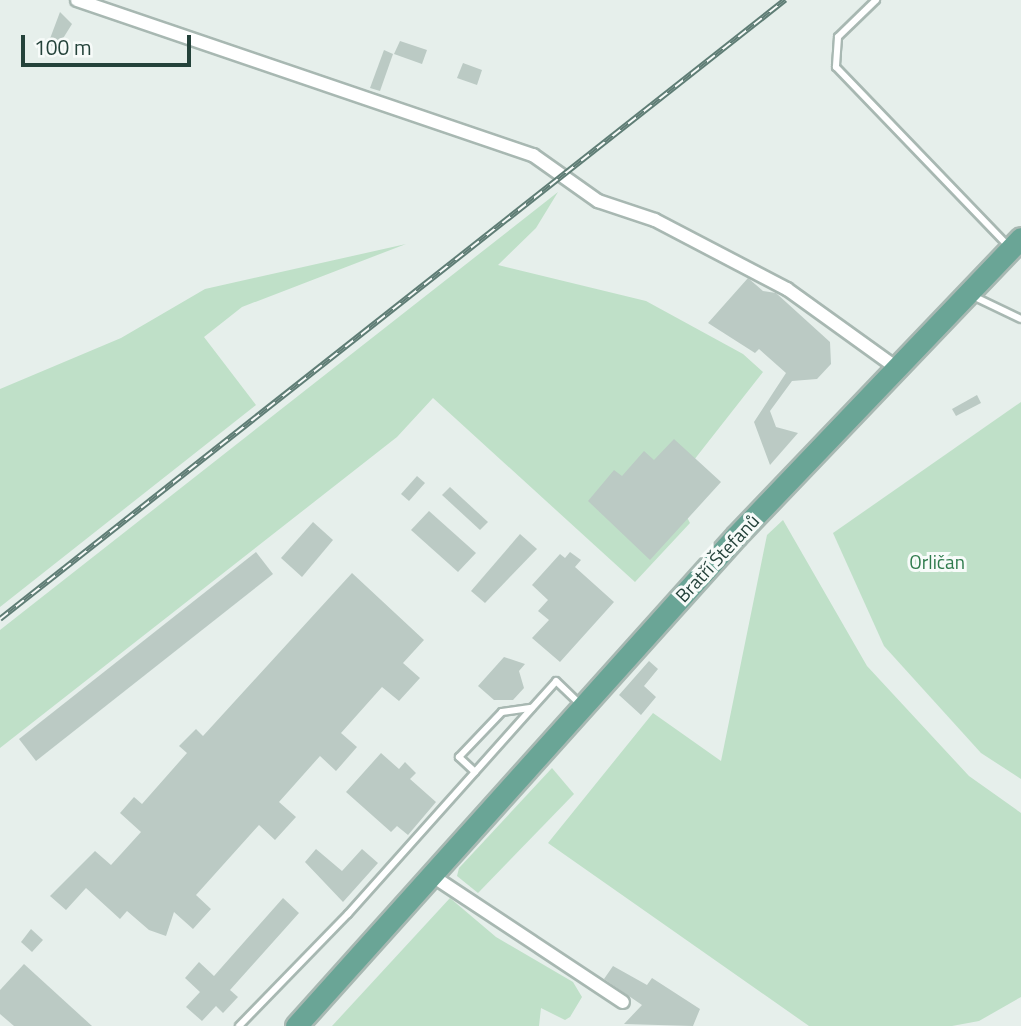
<!DOCTYPE html>
<html>
<head>
<meta charset="utf-8">
<style>
  body { margin:0 }
  #map { position:relative; width:1021px; height:1026px; overflow:hidden; background:#e6efeb; font-family:"Titillium Web",sans-serif }
  div>[style] { position:absolute }
  .green>* { inset:0; background:#bfe0c8 }
  .building>* { inset:0; background:#bbcac4 }
  .roads { filter:drop-shadow(2px 0 #a8b8b2) drop-shadow(-2px 0 #a8b8b2) drop-shadow(0 2px #a8b8b2) drop-shadow(0 -2px #a8b8b2) }
  .service>* { height:6px; margin:-3px; padding:0 3px; transform-origin:3px; border-radius:3px; background:#fff }
  .minor>* { height:12px; margin:-6px; padding:0 6px; transform-origin:6px; border-radius:6px; background:#fff }
  .primary>* { height:21px; margin:-10.5px; padding:0 10.5px; transform-origin:10.5px; border-radius:10.5px; background:#6aa596 }
  .rail>* { height:6px; margin-top:-3px; transform-origin:0; background:repeating-linear-gradient(90deg,#f7fbf9 0 10px,#5f7d75 0 20px); box-sizing:border-box; border-block:2px solid #5f7d75 }
  span { translate:-50% -50%; white-space:nowrap; text-align:center; line-height:1.15; -webkit-text-stroke:6px #f7fbf9; paint-order:stroke }
  .street-label { font-size:19px; color:#24423a }
  .park-label { font-size:19px; color:#2d7a4b }
  .scale { position:absolute; left:21px; top:35px; width:170px; height:32px; box-sizing:border-box; border:4px solid #24423a; border-top:0; padding-left:9px; font-size:21px; line-height:24px; white-space:nowrap; color:#24423a; -webkit-text-stroke:5px #f7fbf9; paint-order:stroke }
</style>
</head>
<body>
<div id="map">
  <div class="green">
    <div style="clip-path:polygon(558px 192px,536px 228px,498px 265px,646px 301px,743px 354px,763px 372px,672px 488px,690px 523px,635px 582px,433px 398px,397px 437px,0 748px,0 630px)"></div>
    <div style="clip-path:polygon(406px 244px,242px 307px,204px 337px,256px 405px,0 607px,0 389px,121px 338px,205px 289px)"></div>
    <div style="clip-path:polygon(1021px 402px,1021px 779px,981px 753px,884px 646px,833px 533px)"></div>
    <div style="clip-path:polygon(783px 520px,867px 666px,969px 776px,1021px 813px,1021px 997px,979px 1021px,952px 1026px,809px 1026px,548px 843px,653px 713px,721px 761px,767px 535px)"></div>
    <div style="clip-path:polygon(552px 768px,574px 794px,478px 893px,457px 876px,459px 868px)"></div>
    <div style="clip-path:polygon(450px 898px,496px 937px,573px 982px,582px 997px,570px 1017px,565px 1020px,541px 1008px,539px 1026px,332px 1026px)"></div>
  </div>
  <div class="building">
    <div style="clip-path:polygon(60px 12px,72px 24px,57px 48px,48px 44px)"></div>
    <div style="clip-path:polygon(400px 41px,427px 50px,422px 64px,394px 54px)"></div>
    <div style="clip-path:polygon(384px 50px,393px 54px,380px 91px,370px 88px)"></div>
    <div style="clip-path:polygon(463px 63px,482px 70px,477px 85px,457px 78px)"></div>
    <div style="clip-path:polygon(748px 278px,763px 291px,776px 293px,830px 342px,831px 364px,817px 379px,792px 381px,770px 411px,776px 427px,798px 433px,770px 465px,754px 422px,786px 373px,759px 349px,755px 353px,708px 323px)"></div>
    <div style="clip-path:polygon(977px 395px,981px 403px,956px 416px,952px 409px)"></div>
    <div style="clip-path:polygon(674px 439px,721px 482px,650px 560px,588px 501px,614px 470px,622px 476px,644px 451px,654px 460px)"></div>
    <div style="clip-path:polygon(417px 476px,425px 483px,409px 501px,401px 494px)"></div>
    <div style="clip-path:polygon(450px 487px,488px 522px,480px 530px,442px 495px)"></div>
    <div style="clip-path:polygon(429px 511px,476px 553px,458px 572px,411px 530px)"></div>
    <div style="clip-path:polygon(313px 522px,333px 540px,302px 577px,281px 558px)"></div>
    <div style="clip-path:polygon(520px 534px,537px 549px,485px 603px,471px 591px)"></div>
    <div style="clip-path:polygon(256px 552px,273px 574px,36px 761px,19px 739px)"></div>
    <div style="clip-path:polygon(570px 552px,581px 560px,575px 567px,614px 602px,560px 662px,532px 638px,549px 620px,538px 611px,548px 600px,532px 585px,560px 554px,565px 558px)"></div>
    <div style="clip-path:polygon(352px 573px,424px 640px,403px 663px,420px 678px,399px 701px,382px 687px,341px 733px,357px 747px,336px 771px,320px 756px,279px 802px,296px 817px,275px 840px,259px 825px,196px 895px,211px 909px,193px 929px,174px 912px,166px 936px,149px 930px,127px 911px,120px 919px,86px 888px,66px 910px,50px 896px,95px 851px,111px 865px,141px 832px,120px 813px,134px 797px,142px 804px,187px 753px,179px 746px,196px 729px,203px 736px)"></div>
    <div style="clip-path:polygon(504px 657px,525px 664px,519px 671px,524px 688px,513px 700px,494px 700px,478px 686px)"></div>
    <div style="clip-path:polygon(649px 661px,658px 669px,644px 686px,656px 697px,641px 715px,619px 695px)"></div>
    <div style="clip-path:polygon(381px 753px,399px 769px,405px 762px,416px 773px,410px 779px,436px 802px,408px 835px,397px 826px,391px 832px,346px 792px)"></div>
    <div style="clip-path:polygon(316px 849px,342px 871px,362px 849px,378px 863px,343px 902px,305px 862px)"></div>
    <div style="clip-path:polygon(283px 898px,299px 913px,230px 990px,238px 997px,223px 1013px,216px 1006px,202px 1021px,186px 1007px,200px 992px,185px 978px,199px 962px,214px 976px)"></div>
    <div style="clip-path:polygon(31px 929px,43px 940px,32px 952px,21px 942px)"></div>
    <div style="clip-path:polygon(24px 964px,92px 1026px,14px 1026px,0 1014px,0 990px)"></div>
    <div style="clip-path:polygon(613px 966px,647px 985px,652px 978px,700px 1009px,693px 1026px,624px 1024px,642px 1005px,604px 979px)"></div>
  </div>
  <div class="roads">
    <div class="service">
      <div style="left:876px;top:0;width:53px;rotate:135.8deg"></div>
      <div style="left:838px;top:37px;width:30px;rotate:94deg"></div>
      <div style="left:836px;top:67px;width:247px;rotate:46.1deg"></div>
      <div style="left:973px;top:296px;width:53px;rotate:25.6deg"></div>
      <div style="left:475px;top:772px;width:22px;rotate:-137deg"></div>
      <div style="left:459px;top:757px;width:62px;rotate:-46.3deg"></div>
      <div style="left:502px;top:712px;width:30px;rotate:-8deg"></div>
      <div style="left:239px;top:1026px;width:156px;rotate:-45.8deg"></div>
      <div style="left:348px;top:914px;width:312px;rotate:-48.2deg"></div>
      <div style="left:556px;top:681px;width:33px;rotate:44deg"></div>
    </div>
    <div class="minor">
      <div style="left:77px;top:0;width:482px;rotate:18.8deg"></div>
      <div style="left:533px;top:155px;width:80px;rotate:35.3deg"></div>
      <div style="left:598px;top:201px;width:60px;rotate:18.4deg"></div>
      <div style="left:655px;top:220px;width:149px;rotate:27.6deg"></div>
      <div style="left:787px;top:289px;width:135px;rotate:35.7deg"></div>
      <div style="left:431px;top:875px;width:230px;rotate:33.5deg"></div>
    </div>
    <div class="primary">
      <div style="left:296px;top:1026px;width:659px;rotate:-48.08deg"></div>
      <div style="left:736px;top:536px;width:412px;rotate:-46.3deg"></div>
    </div>
  </div>
  <div class="rail">
    <div style="left:0;top:619px;width:1000px;rotate:-38.26deg"></div>
  </div>
  <div class="street-label">
    <span style="left:717px;top:558px;rotate:-47deg">Bratří Štefanů</span>
  </div>
  <div class="park-label">
    <span style="left:937px;top:562px">Orličan</span>
  </div>
  <div class="scale">100 m</div>
</div>
</body>
</html>
